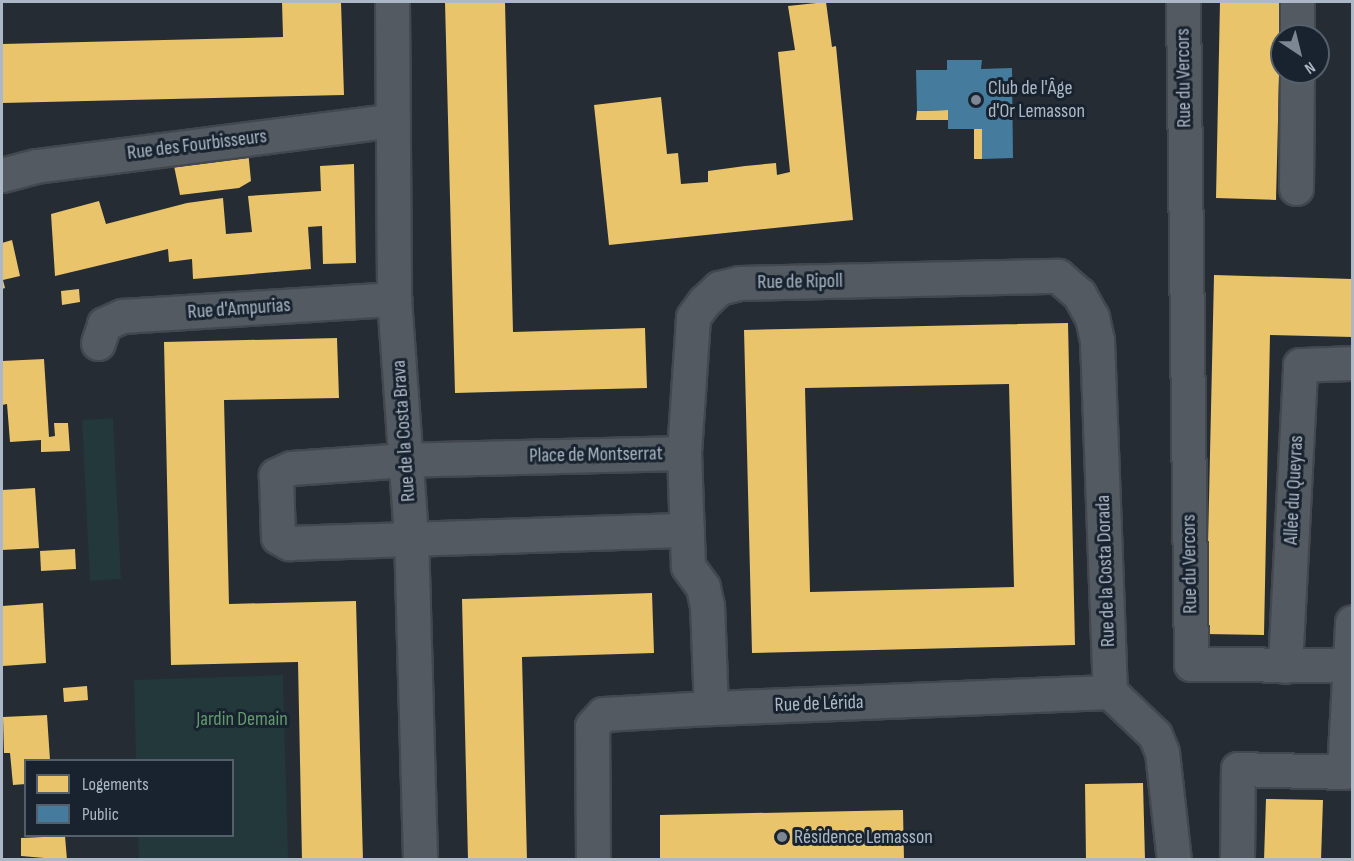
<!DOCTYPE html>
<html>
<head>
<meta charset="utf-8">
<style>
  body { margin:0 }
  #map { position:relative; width:1354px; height:861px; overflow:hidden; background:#252c34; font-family:"Sofia Sans Condensed",sans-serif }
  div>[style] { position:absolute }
  .green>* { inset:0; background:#22383a }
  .homes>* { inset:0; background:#e9c46a }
  .public>* { inset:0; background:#457b9d }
  .roads { filter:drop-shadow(2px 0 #43484e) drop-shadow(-2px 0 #43484e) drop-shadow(0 2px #43484e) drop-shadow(0 -2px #43484e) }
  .minor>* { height:33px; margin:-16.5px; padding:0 16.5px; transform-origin:16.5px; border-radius:16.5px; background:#545a62 }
  .dots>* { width:16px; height:16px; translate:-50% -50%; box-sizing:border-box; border:3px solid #18232f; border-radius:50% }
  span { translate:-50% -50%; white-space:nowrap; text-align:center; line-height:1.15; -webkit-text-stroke:6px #18232f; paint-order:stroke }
  .street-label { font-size:20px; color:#adb8c7 }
  .poi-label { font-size:20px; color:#adb8c7 }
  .left { translate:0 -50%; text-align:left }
  .park-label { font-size:20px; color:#629a6c }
  .frame { position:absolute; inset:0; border:3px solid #adb8c7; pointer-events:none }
  .legend { position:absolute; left:24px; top:759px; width:210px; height:78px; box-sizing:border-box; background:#18232f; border:2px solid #545f6c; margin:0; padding:8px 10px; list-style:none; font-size:18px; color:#adb8c7 }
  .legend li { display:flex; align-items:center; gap:12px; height:30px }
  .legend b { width:30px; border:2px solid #545f6c }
  .north { position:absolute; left:1270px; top:24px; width:60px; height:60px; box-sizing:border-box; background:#18232f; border:2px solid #545f6c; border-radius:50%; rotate:145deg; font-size:16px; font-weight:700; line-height:24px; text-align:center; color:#adb8c7 }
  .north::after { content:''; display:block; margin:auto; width:21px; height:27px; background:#7d8794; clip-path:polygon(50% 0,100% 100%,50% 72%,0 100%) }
</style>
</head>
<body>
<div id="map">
  <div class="green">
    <div style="clip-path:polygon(113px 418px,121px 579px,90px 581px,82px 420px)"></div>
    <div style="clip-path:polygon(283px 675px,288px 859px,139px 859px,138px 836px,232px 836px,232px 760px,136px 760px,134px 680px)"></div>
  </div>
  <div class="homes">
    <div style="clip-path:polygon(282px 2px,341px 2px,344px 95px,2px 103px,2px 44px,283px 37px)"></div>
    <div style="clip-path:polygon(445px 2px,505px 2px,513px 332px,645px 328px,647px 388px,455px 393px)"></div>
    <div style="clip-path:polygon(826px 2px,832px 47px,836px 46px,853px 220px,609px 245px,594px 105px,661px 97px,667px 154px,678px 153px,681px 184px,708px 182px,708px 171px,745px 166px,776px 163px,777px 175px,790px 172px,778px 52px,795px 50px,788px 6px)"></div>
    <div style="clip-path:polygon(1220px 2px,1281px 2px,1276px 200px,1216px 198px)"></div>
    <div style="clip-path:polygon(948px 110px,948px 120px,916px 120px,917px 111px)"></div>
    <div style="clip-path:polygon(974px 129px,982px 129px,982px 159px,974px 159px)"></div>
    <div style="clip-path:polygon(248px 150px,251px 181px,239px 188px,180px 195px,174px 166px)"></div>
    <div style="clip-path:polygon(354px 164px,356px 263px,323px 264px,322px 226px,308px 227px,311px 269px,193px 279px,192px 259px,169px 262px,168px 249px,55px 276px,51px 214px,99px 201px,106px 224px,187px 203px,223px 198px,226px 234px,252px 232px,248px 196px,321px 191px,320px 166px)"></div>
    <div style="clip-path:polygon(12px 240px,20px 276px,3px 280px,5px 288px,2px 289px,2px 243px)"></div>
    <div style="clip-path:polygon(1214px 275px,1352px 279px,1352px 337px,1270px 335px,1264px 635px,1206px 634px)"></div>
    <div style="clip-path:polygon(79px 289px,80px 302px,62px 305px,61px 291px)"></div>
    <div style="clip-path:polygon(evenodd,1068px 323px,1075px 645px,752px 653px,744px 330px,1068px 323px,1009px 384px,1014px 587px,810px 592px,805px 388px,1009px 384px)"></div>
    <div style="clip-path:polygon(337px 338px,339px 398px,224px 400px,229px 604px,356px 601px,363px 860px,302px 860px,298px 662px,171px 665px,164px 342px)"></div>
    <div style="clip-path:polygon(44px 359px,49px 437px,55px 436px,54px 423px,68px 423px,70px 451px,41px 452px,41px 440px,10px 442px,7px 404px,2px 405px,2px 361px)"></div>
    <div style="clip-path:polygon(35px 488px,39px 548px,2px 550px,2px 490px)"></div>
    <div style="clip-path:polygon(75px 549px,76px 569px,41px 571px,40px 551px)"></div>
    <div style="clip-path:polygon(652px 593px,654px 653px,522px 657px,527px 860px,468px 860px,462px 599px)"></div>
    <div style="clip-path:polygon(43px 603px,46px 663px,3px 666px,2px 606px)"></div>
    <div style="clip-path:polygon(87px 686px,88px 700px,64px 702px,63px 688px)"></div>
    <div style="clip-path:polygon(47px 715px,50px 760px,26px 760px,26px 784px,13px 785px,10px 753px,4px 753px,3px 717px)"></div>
    <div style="clip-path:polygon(1143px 783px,1145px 860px,1086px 860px,1085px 784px)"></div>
    <div style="clip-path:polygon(1266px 799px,1323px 800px,1321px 860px,1264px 860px)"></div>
    <div style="clip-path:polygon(903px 810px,904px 860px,660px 860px,660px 815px)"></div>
    <div style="clip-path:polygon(65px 836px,67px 860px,21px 856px,21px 838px)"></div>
  </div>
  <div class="public">
    <div style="clip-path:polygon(947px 60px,982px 60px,981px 69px,1012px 68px,1013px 158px,982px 159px,982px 129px,948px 129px,948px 110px,917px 111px,916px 70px,947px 70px)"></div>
  </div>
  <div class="roads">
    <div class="minor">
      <div style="left:392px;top:2px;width:297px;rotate:89.6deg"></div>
      <div style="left:394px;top:299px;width:238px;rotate:85.9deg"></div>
      <div style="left:411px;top:536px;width:324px;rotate:88.4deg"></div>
      <div style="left:1183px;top:2px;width:662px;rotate:89.31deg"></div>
      <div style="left:1191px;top:664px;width:159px;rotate:0.4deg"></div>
      <div style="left:1297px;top:36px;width:34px;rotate:-90deg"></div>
      <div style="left:2px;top:175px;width:35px;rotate:-15deg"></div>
      <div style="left:36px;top:166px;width:360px;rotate:-7.3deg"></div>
      <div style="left:1296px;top:188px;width:116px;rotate:-89.5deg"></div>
      <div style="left:98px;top:343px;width:20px;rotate:-72deg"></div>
      <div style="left:104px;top:324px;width:20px;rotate:-24deg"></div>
      <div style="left:122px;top:316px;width:273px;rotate:-3.6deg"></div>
      <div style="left:684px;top:453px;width:278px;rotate:178.6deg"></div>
      <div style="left:406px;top:460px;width:115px;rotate:176deg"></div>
      <div style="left:291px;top:468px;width:17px;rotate:155deg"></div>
      <div style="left:276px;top:475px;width:62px;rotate:88.2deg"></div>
      <div style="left:278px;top:537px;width:13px;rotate:29deg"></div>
      <div style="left:289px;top:543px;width:398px;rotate:-1.9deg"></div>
      <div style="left:1285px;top:666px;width:301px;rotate:-87.1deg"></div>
      <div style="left:1300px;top:365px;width:52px;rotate:-2.2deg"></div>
      <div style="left:1110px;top:692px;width:399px;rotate:177.7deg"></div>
      <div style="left:711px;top:708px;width:102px;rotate:-92.2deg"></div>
      <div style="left:707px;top:606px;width:19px;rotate:-102deg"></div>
      <div style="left:703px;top:587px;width:26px;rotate:-126deg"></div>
      <div style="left:688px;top:566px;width:113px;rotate:-92deg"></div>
      <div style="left:684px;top:453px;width:136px;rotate:-86.2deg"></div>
      <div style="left:693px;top:317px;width:19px;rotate:-54deg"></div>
      <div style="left:704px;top:302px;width:21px;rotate:-43deg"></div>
      <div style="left:719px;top:288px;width:21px;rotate:-14deg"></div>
      <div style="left:739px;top:283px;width:319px;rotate:-1.3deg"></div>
      <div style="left:1058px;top:276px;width:28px;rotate:41deg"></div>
      <div style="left:1079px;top:294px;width:26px;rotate:61deg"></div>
      <div style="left:1092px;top:317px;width:24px;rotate:78deg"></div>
      <div style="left:1097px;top:340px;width:352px;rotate:87.9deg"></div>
      <div style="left:1110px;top:692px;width:62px;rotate:43.7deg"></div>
      <div style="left:1155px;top:735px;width:18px;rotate:68deg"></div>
      <div style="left:1162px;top:752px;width:109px;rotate:83.7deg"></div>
      <div style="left:593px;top:860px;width:134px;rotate:-90.4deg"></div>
      <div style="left:592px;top:726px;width:16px;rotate:-47deg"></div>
      <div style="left:603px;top:714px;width:108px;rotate:-3.2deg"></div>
      <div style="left:1237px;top:860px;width:91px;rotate:-89.4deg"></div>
      <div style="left:1238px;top:769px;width:106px;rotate:1.6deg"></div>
      <div style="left:1344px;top:772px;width:150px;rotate:-86.9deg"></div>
    </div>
  </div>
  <div class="dots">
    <div style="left:976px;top:100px;background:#7d8794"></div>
    <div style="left:782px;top:837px;background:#7d8794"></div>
  </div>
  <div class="street-label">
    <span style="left:1184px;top:78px;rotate:-91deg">Rue du Vercors</span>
    <span style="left:197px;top:145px;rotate:-7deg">Rue des Fourbisseurs</span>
    <span style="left:800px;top:282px;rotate:-1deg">Rue de Ripoll</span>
    <span style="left:239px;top:309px;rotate:-4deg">Rue d'Ampurias</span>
    <span style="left:404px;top:431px;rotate:-94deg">Rue de la Costa Brava</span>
    <span style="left:596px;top:455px;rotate:-1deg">Place de Montserrat</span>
    <span style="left:1294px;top:490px;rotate:-87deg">Allée du Queyras</span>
    <span style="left:1190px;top:564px;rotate:-91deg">Rue du Vercors</span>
    <span style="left:1106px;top:571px;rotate:-92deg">Rue de la Costa Dorada</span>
    <span style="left:819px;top:704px;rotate:-2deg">Rue de Lérida</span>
  </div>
  <div class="poi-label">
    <span class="left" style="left:988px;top:100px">Club de l'Âge<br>d'Or Lemasson</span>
    <span class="left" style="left:794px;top:837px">Résidence Lemasson</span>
  </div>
  <div class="park-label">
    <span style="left:242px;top:719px">Jardin Demain</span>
  </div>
  <div class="frame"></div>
  <ul class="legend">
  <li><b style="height:16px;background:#e9c46a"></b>Logements</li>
  <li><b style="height:16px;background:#457b9d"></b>Public</li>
  </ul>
  <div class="north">N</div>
</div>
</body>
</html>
